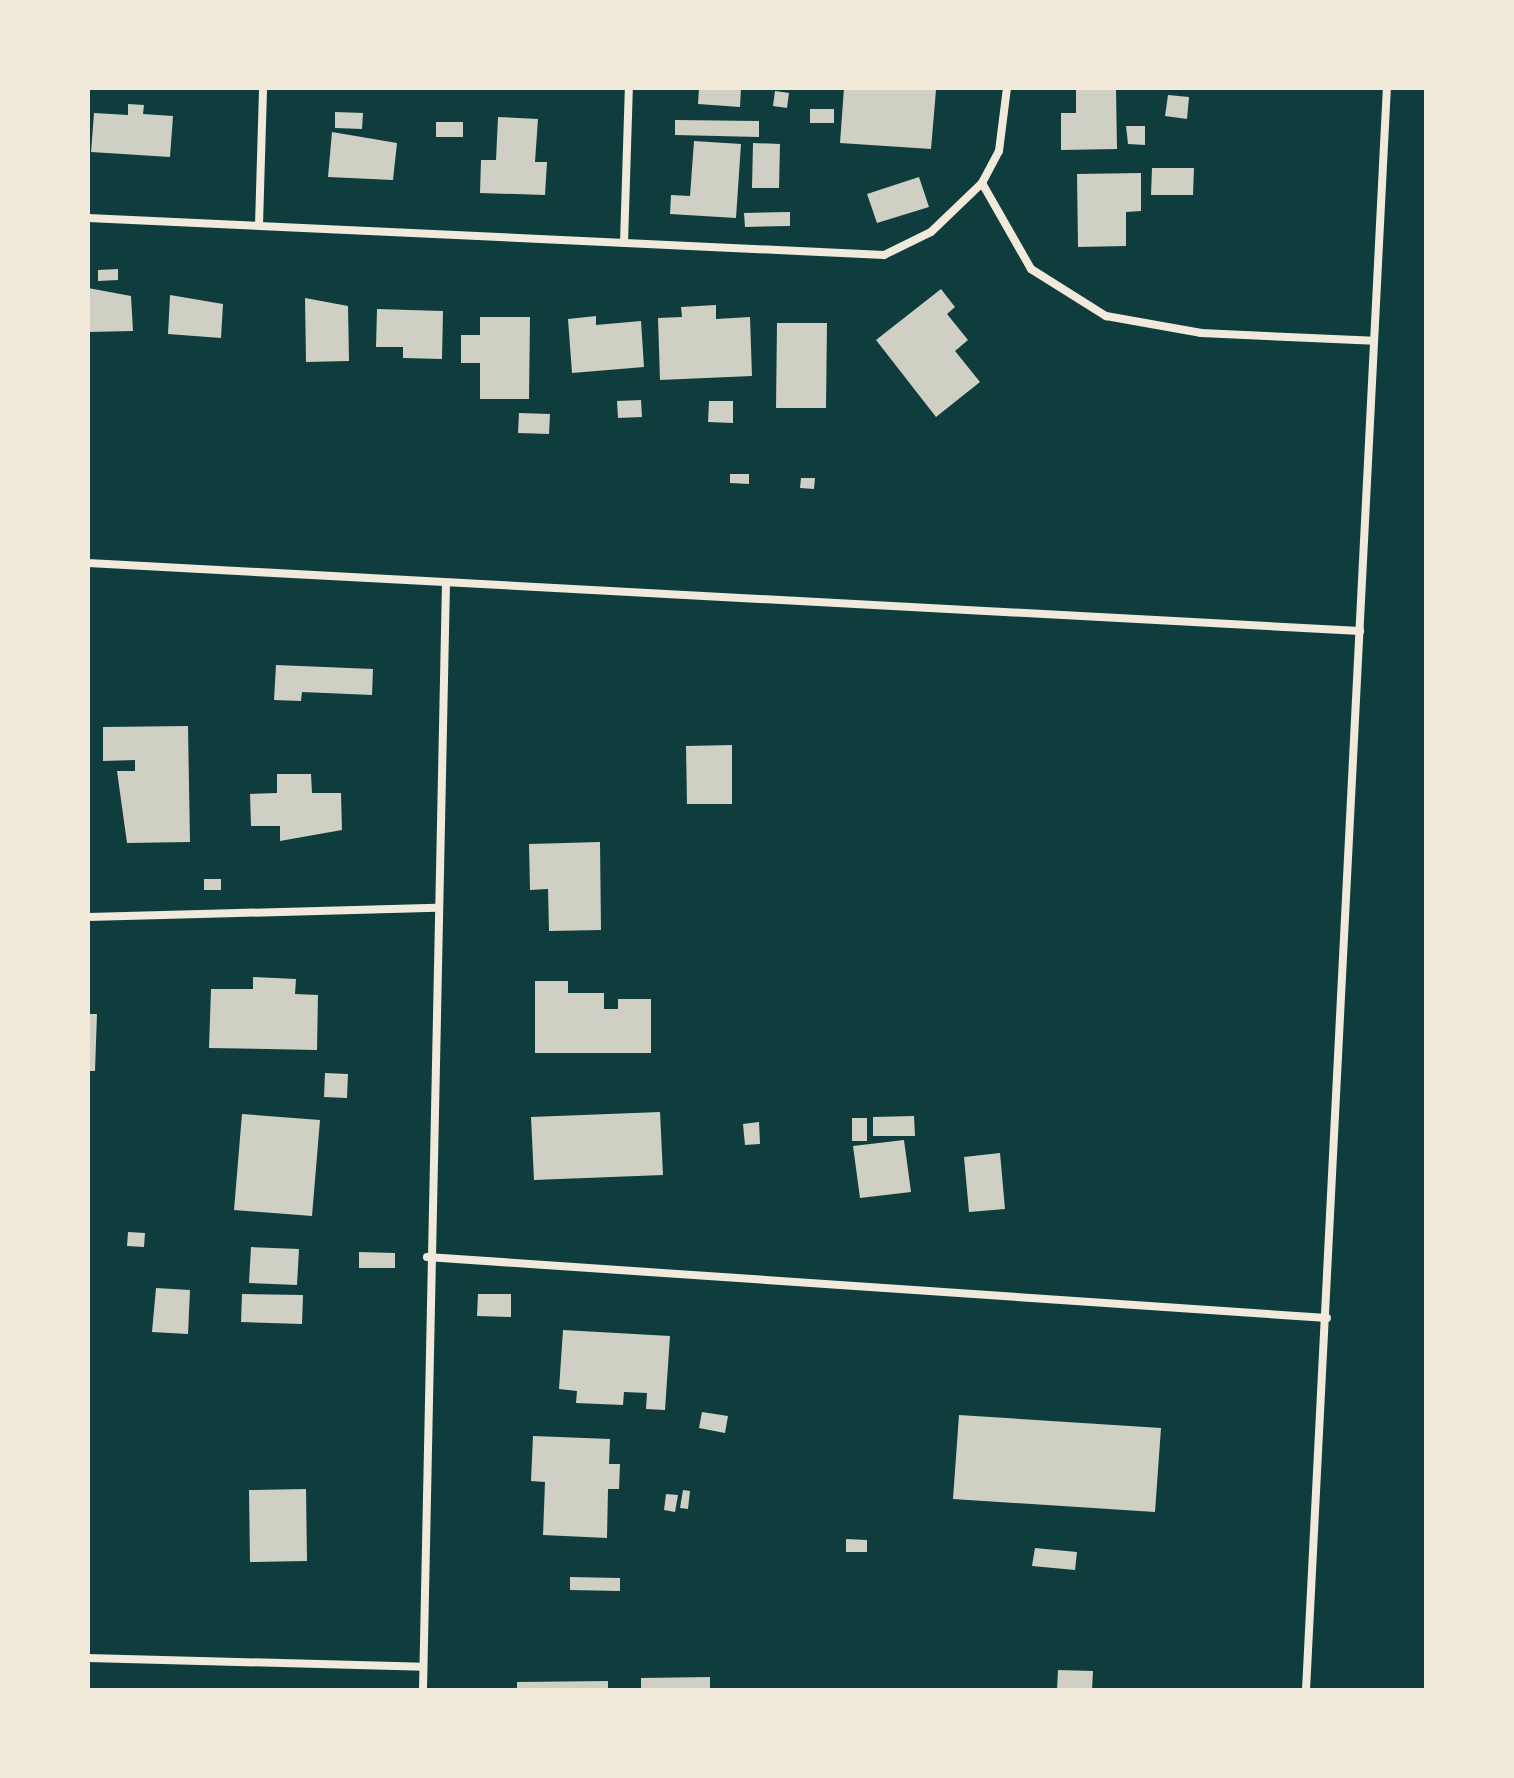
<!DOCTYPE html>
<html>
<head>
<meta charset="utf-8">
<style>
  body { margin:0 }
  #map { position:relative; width:1514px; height:1778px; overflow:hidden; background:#0f3d3e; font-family:"Fira Sans Condensed",sans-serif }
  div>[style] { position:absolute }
  .building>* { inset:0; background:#cfcfc3 }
  .minor>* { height:8px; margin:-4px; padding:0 4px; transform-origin:4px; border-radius:4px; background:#f1e9da }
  span { translate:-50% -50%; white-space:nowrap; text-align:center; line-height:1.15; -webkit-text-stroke:6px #f1e9da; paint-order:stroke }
  .frame { position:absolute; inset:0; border:90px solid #f1e9da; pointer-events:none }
</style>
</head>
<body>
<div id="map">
  <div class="building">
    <div style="clip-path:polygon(699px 88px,741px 88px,740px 107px,698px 104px)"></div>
    <div style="clip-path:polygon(844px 88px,936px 90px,931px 149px,840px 143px)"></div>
    <div style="clip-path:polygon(1076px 88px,1116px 88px,1117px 149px,1061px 150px,1061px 113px,1076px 113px)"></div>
    <div style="clip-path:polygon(775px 91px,789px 93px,787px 108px,773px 106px)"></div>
    <div style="clip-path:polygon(1168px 95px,1189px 97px,1187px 119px,1165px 116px)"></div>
    <div style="clip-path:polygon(128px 104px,144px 105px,143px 114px,173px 116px,170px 157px,91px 152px,94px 113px,128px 115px)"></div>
    <div style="clip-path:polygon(810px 109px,834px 109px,834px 123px,810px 123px)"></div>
    <div style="clip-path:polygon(335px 112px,363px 113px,362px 129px,335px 128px)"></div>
    <div style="clip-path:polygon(498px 117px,538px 119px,535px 162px,547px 162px,545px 195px,480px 193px,481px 160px,496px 160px)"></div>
    <div style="clip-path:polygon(675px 120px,759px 121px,759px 137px,675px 135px)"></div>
    <div style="clip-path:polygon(436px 122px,463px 122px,463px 137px,436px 137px)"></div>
    <div style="clip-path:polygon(1126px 126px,1145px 126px,1145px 145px,1128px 144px)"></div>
    <div style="clip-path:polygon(332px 132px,397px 143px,393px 180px,328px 177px)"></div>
    <div style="clip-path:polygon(694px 141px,741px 144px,736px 218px,670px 214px,671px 195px,690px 196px)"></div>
    <div style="clip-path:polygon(753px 143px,780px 144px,779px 188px,752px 188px)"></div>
    <div style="clip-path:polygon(1152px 168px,1194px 168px,1193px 195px,1151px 195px)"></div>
    <div style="clip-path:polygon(1141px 173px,1141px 211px,1126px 212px,1126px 246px,1078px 247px,1077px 174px)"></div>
    <div style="clip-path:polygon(919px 177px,929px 207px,877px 223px,867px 194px)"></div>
    <div style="clip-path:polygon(790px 212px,790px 226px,745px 227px,744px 213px)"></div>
    <div style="clip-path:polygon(118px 269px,118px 280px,98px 281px,98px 270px)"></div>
    <div style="clip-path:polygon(88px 288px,131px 296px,133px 331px,88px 332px)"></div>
    <div style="clip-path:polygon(941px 289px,955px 307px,947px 314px,968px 340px,955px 351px,980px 382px,936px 417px,876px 340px)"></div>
    <div style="clip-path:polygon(170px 295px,223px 304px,221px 338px,168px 334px)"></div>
    <div style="clip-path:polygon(305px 298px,348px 306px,349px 361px,306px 362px)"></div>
    <div style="clip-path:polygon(716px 305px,716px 319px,750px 317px,752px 376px,660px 380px,658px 318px,682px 317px,681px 307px)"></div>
    <div style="clip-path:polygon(377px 309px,443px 311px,442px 359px,403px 358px,403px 347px,376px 347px)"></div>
    <div style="clip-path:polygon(596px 316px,596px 325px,641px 321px,644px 367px,572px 373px,568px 319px)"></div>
    <div style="clip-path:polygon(480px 317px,530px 317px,529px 399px,480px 399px,480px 363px,461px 363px,461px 335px,480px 335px)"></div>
    <div style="clip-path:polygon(777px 323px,827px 323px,826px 408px,776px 408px)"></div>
    <div style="clip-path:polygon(641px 400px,642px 417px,618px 418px,617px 401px)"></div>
    <div style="clip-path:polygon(709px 401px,733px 401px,733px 423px,708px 422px)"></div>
    <div style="clip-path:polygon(519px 413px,550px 414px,549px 434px,518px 433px)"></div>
    <div style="clip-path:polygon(730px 474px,749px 474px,749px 484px,730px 483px)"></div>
    <div style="clip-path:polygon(801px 478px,815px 478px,814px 489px,800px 488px)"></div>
    <div style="clip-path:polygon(276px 665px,373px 669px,372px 695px,302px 692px,301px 701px,274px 700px)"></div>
    <div style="clip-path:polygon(188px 726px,190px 842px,127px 843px,117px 771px,135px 771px,135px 760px,103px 761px,103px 727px)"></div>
    <div style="clip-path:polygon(732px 745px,732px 804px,687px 804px,686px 746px)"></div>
    <div style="clip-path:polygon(277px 774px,311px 774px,312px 793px,341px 793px,342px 830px,280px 841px,280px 826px,251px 826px,250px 794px,277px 793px)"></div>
    <div style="clip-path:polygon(600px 842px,601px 930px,549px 931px,548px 889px,530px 890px,529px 844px)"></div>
    <div style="clip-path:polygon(204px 879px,221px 879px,221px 890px,204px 890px)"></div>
    <div style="clip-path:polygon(253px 977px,296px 979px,295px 994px,318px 995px,317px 1050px,209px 1048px,211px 989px,253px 989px)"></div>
    <div style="clip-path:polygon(535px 981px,568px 981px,568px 993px,604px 993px,604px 1009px,618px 1009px,618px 999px,651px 999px,651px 1053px,535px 1053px)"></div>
    <div style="clip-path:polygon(88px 1014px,97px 1014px,95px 1071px,88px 1071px)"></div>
    <div style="clip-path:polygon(325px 1073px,348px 1074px,347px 1098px,324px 1097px)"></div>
    <div style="clip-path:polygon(660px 1112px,663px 1175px,534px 1180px,531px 1117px)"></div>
    <div style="clip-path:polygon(242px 1114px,320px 1120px,312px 1216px,234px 1210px)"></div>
    <div style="clip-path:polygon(914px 1116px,915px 1136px,873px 1136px,873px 1117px)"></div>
    <div style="clip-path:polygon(852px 1118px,867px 1118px,867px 1141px,852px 1141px)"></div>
    <div style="clip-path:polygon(759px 1122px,760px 1144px,745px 1145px,743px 1124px)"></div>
    <div style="clip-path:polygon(904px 1140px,911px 1192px,860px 1198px,853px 1146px)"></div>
    <div style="clip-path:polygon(1000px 1153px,1005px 1209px,969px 1212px,964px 1157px)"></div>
    <div style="clip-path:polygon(128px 1232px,145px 1233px,144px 1247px,127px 1246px)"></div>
    <div style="clip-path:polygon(251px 1247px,299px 1249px,297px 1285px,249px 1283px)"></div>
    <div style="clip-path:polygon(359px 1252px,395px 1253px,395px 1268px,359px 1268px)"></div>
    <div style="clip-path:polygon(156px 1288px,190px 1290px,188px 1334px,152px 1332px)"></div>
    <div style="clip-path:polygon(242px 1294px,303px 1295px,302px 1324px,241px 1322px)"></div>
    <div style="clip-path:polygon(478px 1294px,511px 1294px,511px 1317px,477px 1316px)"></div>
    <div style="clip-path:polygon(563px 1330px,670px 1336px,665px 1410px,646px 1409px,647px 1393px,624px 1392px,623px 1405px,576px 1403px,577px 1391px,559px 1389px)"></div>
    <div style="clip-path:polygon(702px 1412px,728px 1416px,725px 1433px,699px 1428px)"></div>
    <div style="clip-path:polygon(959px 1415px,1161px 1428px,1155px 1512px,953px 1499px)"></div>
    <div style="clip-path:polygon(533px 1436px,610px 1439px,609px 1464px,620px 1464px,619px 1489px,608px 1489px,607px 1538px,543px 1535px,545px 1482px,531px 1481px)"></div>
    <div style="clip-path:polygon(306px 1489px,307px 1561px,250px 1562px,249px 1490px)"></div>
    <div style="clip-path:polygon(683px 1490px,690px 1491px,688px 1509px,680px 1508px)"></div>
    <div style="clip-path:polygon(666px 1494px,678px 1495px,675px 1512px,664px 1510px)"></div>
    <div style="clip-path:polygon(846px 1539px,867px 1540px,867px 1552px,846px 1552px)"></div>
    <div style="clip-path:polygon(1035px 1548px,1077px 1552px,1075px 1570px,1032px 1566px)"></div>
    <div style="clip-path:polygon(570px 1577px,620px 1578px,620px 1591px,570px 1590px)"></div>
    <div style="clip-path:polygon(1058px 1670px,1093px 1671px,1092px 1690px,1057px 1690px)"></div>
    <div style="clip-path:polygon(710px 1677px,710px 1690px,641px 1690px,641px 1678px)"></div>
    <div style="clip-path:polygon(608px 1681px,608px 1690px,517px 1690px,517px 1682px)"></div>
  </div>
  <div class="minor">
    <div style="left:982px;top:183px;width:99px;rotate:60.3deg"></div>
    <div style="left:1031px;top:269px;width:89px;rotate:32.1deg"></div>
    <div style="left:1106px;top:316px;width:97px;rotate:10.1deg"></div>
    <div style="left:1201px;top:333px;width:173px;rotate:2.6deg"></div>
    <div style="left:88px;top:218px;width:797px;rotate:2.66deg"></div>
    <div style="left:884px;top:255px;width:52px;rotate:-26.1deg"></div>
    <div style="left:931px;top:232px;width:71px;rotate:-43.9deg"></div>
    <div style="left:982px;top:183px;width:36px;rotate:-62deg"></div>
    <div style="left:999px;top:151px;width:64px;rotate:-82.8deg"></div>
    <div style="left:259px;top:225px;width:137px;rotate:-88.3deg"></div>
    <div style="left:624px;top:243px;width:155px;rotate:-88.2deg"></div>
    <div style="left:88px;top:563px;width:1274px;rotate:3.06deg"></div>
    <div style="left:88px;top:917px;width:349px;rotate:-1.5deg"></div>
    <div style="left:427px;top:1257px;width:902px;rotate:3.88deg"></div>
    <div style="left:88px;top:1658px;width:335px;rotate:1.5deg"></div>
    <div style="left:423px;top:1690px;width:1107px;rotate:-88.81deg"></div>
    <div style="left:1306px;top:1690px;width:1604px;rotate:-87.11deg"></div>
  </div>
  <div class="frame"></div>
</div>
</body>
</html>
